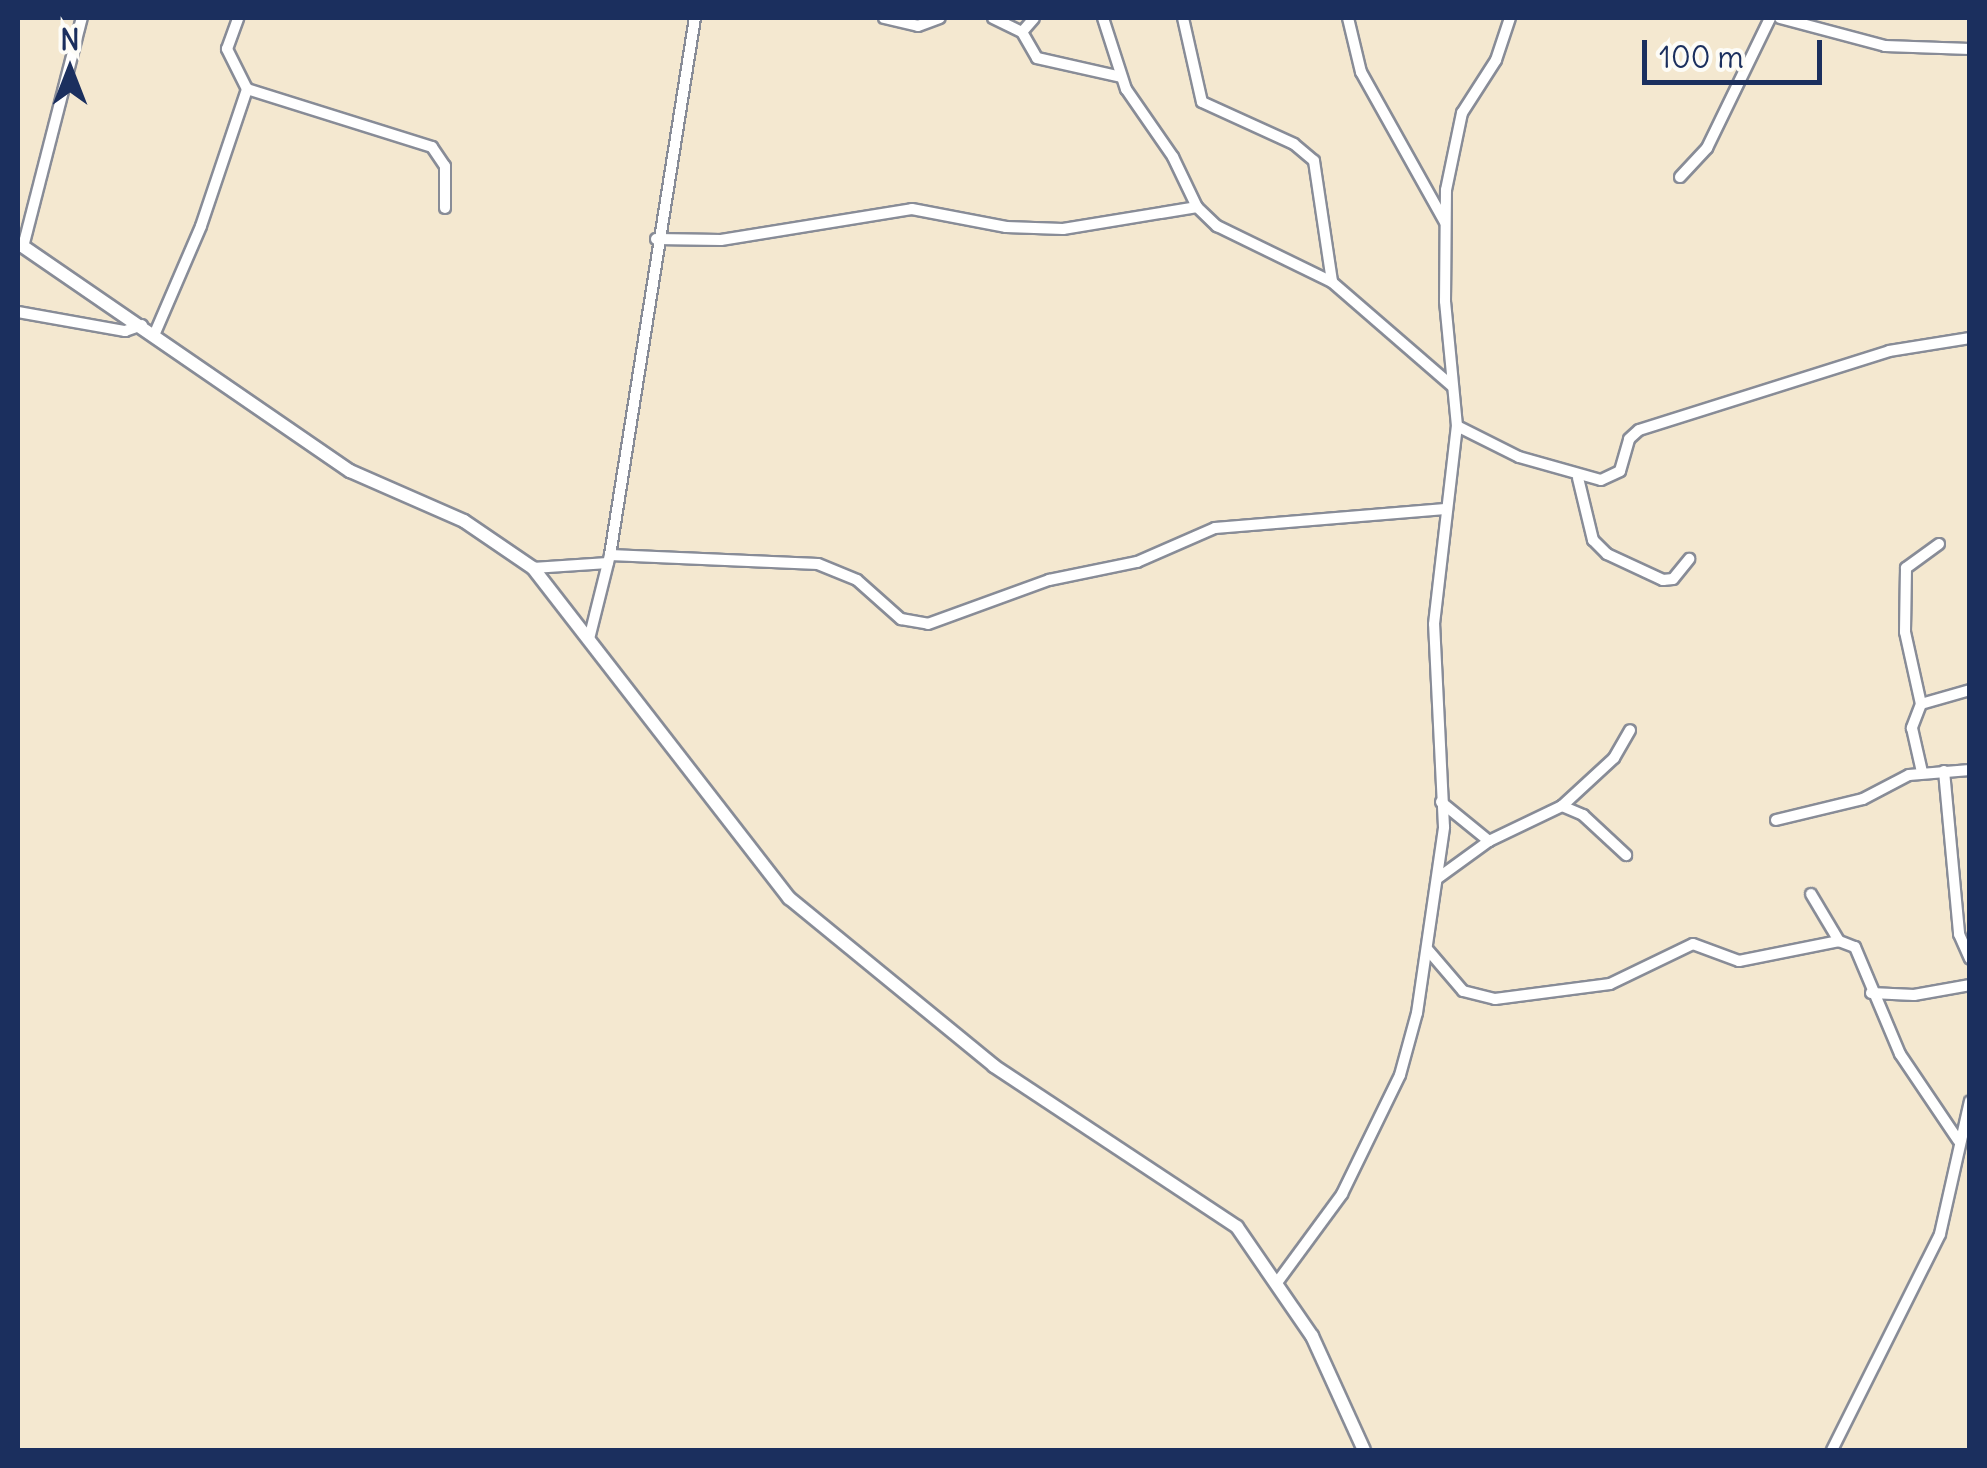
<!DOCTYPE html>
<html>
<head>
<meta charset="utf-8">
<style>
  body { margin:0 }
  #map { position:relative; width:1987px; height:1468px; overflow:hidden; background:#f4e8d0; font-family:Delius,sans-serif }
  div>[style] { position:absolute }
  .roads { filter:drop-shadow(2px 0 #888c97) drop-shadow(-2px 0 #888c97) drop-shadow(0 2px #888c97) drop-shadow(0 -2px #888c97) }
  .minor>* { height:10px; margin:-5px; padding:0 5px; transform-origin:5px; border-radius:5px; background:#fff }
  .tertiary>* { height:12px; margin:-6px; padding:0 6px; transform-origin:6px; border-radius:6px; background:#fff }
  span { translate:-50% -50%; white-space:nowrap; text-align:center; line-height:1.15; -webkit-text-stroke:10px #fdfcf7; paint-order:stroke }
  .frame { position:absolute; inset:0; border:20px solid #1b2f5e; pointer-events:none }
  .north { position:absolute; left:20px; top:20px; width:100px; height:100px; -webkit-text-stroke:8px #fdfcf7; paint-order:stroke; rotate:0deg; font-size:28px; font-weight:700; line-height:40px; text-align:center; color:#1b2f5e }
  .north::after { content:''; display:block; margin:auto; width:35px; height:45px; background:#1b2f5e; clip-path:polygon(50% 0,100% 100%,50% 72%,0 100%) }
  .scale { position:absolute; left:1642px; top:40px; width:180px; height:45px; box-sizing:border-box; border:5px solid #1b2f5e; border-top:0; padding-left:12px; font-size:30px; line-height:35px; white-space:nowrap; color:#1b2f5e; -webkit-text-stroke:8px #fdfcf7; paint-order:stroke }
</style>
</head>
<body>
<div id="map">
  <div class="roads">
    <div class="minor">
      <div style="left:884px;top:18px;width:35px;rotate:13deg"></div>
      <div style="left:918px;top:26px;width:23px;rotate:-20deg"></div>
      <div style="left:993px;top:18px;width:32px;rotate:26deg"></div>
      <div style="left:1022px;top:32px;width:30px;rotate:60deg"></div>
      <div style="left:1037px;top:58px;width:86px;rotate:12.7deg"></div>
      <div style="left:1103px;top:18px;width:75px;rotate:72.1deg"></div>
      <div style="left:1126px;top:89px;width:83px;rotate:55.3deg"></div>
      <div style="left:1173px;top:157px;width:55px;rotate:64.4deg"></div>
      <div style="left:1197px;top:207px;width:28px;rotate:44deg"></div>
      <div style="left:1217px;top:226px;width:128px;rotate:26deg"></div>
      <div style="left:1332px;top:282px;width:159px;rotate:40.9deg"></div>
      <div style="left:1183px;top:18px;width:86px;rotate:77.3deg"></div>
      <div style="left:1202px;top:102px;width:101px;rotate:24.5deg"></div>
      <div style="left:1294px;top:144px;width:26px;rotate:40deg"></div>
      <div style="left:1314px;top:161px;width:122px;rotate:81.5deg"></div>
      <div style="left:1348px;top:18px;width:56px;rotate:76.5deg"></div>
      <div style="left:1361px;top:72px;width:172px;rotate:60.8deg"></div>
      <div style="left:1780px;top:18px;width:109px;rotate:14.9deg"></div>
      <div style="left:1885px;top:46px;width:85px;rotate:2deg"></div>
      <div style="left:1022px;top:32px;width:18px;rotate:-49deg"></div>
      <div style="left:247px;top:89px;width:194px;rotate:17.4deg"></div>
      <div style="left:432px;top:147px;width:23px;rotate:56deg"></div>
      <div style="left:445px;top:166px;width:42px;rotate:90deg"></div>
      <div style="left:1680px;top:177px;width:40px;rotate:-47deg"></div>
      <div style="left:1707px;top:148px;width:144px;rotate:-64.1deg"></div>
      <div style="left:656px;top:239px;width:65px;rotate:0.9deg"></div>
      <div style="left:721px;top:240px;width:193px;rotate:-9.2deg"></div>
      <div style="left:912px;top:209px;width:96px;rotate:10.8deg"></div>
      <div style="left:1006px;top:227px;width:57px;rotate:2deg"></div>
      <div style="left:1063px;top:229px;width:136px;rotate:-9.3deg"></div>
      <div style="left:23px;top:247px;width:236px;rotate:-75.6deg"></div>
      <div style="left:18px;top:312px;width:109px;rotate:10.1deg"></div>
      <div style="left:125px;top:331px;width:18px;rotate:-19deg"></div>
      <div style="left:155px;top:333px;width:116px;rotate:-66.7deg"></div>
      <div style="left:201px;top:226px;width:145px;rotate:-71.4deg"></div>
      <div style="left:247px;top:89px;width:45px;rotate:-116.6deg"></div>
      <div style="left:227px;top:49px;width:33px;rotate:-70deg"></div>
      <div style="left:1457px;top:426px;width:69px;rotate:26.6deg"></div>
      <div style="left:1519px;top:457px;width:85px;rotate:15.7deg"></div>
      <div style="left:1601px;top:480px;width:21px;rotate:-25deg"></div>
      <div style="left:1620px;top:471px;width:33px;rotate:-74deg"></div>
      <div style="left:1629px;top:439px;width:13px;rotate:-42deg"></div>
      <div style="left:1639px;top:430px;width:262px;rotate:-17.5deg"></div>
      <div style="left:1889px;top:351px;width:82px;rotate:-9.1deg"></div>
      <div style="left:1578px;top:478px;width:64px;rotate:76.4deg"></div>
      <div style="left:1593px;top:540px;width:20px;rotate:45deg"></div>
      <div style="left:1607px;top:554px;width:62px;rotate:24.9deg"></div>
      <div style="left:1663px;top:580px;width:10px;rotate:-6deg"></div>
      <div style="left:1673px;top:579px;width:26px;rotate:-51deg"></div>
      <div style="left:1939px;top:544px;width:41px;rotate:144deg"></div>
      <div style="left:1906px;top:568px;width:64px;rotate:90.9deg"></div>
      <div style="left:1905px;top:632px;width:74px;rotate:77.5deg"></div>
      <div style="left:1921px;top:704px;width:51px;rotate:-15.9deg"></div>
      <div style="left:610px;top:555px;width:208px;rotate:2.5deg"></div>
      <div style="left:818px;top:564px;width:42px;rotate:22.3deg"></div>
      <div style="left:857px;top:580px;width:59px;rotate:41.6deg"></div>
      <div style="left:901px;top:619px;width:27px;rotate:10deg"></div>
      <div style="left:928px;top:624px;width:129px;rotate:-20deg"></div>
      <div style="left:1049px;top:580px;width:90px;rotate:-11.6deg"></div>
      <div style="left:1137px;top:562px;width:85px;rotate:-23.6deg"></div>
      <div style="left:1215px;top:528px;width:231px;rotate:-4.7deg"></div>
      <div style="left:533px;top:568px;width:75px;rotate:-3.8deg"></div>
      <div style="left:589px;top:639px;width:87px;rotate:-76deg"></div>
      <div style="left:610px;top:555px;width:544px;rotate:-81.01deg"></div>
      <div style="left:1921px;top:704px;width:26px;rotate:111deg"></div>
      <div style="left:1912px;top:728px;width:45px;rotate:77.2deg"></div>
      <div style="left:1944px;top:771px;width:164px;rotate:84.7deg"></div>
      <div style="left:1959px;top:934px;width:27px;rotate:66deg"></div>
      <div style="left:1441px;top:802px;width:62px;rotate:39.1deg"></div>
      <div style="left:1562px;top:806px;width:23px;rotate:23deg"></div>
      <div style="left:1583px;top:815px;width:59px;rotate:42.9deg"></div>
      <div style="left:1776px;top:820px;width:89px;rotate:-13.6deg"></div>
      <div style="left:1863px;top:799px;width:52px;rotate:-27.6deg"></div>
      <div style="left:1909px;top:775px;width:61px;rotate:-4.7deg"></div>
      <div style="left:1438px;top:878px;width:63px;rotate:-36deg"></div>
      <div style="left:1489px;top:841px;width:81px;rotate:-25.6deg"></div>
      <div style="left:1562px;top:806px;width:71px;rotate:-42.7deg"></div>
      <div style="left:1614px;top:758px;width:32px;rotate:-60deg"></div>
      <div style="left:1811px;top:894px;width:55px;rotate:59.2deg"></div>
      <div style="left:1428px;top:950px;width:54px;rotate:49.5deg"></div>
      <div style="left:1463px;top:991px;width:33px;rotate:14deg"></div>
      <div style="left:1495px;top:999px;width:116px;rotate:-7.4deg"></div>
      <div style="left:1610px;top:984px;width:92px;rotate:-25.7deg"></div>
      <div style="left:1693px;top:944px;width:49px;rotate:20.3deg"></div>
      <div style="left:1739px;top:961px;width:102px;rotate:-11.3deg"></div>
      <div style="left:1839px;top:941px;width:17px;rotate:21deg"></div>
      <div style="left:1855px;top:947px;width:116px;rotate:67.2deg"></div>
      <div style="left:1900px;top:1054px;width:104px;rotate:56deg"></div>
      <div style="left:1871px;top:993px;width:43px;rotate:2.7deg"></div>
      <div style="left:1914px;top:995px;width:57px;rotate:-10.1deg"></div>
      <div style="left:1276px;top:1284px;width:112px;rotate:-53.7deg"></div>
      <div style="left:1342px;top:1194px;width:132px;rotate:-64deg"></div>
      <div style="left:1400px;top:1075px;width:64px;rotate:-74.7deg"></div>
      <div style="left:1417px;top:1013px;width:188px;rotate:-81.7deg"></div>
      <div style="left:1444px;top:827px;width:203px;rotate:-92.8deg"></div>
      <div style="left:1434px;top:624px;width:199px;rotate:-83.4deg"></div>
      <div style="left:1457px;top:426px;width:126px;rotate:-95.5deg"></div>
      <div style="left:1445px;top:301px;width:111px;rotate:-89.5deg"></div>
      <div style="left:1446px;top:190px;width:79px;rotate:-78.3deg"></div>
      <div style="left:1462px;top:113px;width:63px;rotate:-57.3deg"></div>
      <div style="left:1496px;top:60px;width:44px;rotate:-71.6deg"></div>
      <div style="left:1832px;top:1450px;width:241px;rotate:-63.4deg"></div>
      <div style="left:1940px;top:1234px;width:136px;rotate:-77.3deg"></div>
    </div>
    <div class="tertiary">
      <div style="left:18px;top:243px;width:403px;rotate:34.5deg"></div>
      <div style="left:350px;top:471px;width:124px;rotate:23.7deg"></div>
      <div style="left:464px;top:521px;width:83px;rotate:34.3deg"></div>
      <div style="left:533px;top:568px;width:418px;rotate:52.2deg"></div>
      <div style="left:789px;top:898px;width:265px;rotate:39.3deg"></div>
      <div style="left:994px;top:1066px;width:291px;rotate:33.5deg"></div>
      <div style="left:1237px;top:1227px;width:132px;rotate:55.5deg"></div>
      <div style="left:1312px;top:1336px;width:125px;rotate:65.5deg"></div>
    </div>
  </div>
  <div class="frame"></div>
  <div class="north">N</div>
  <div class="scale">100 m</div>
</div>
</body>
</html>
